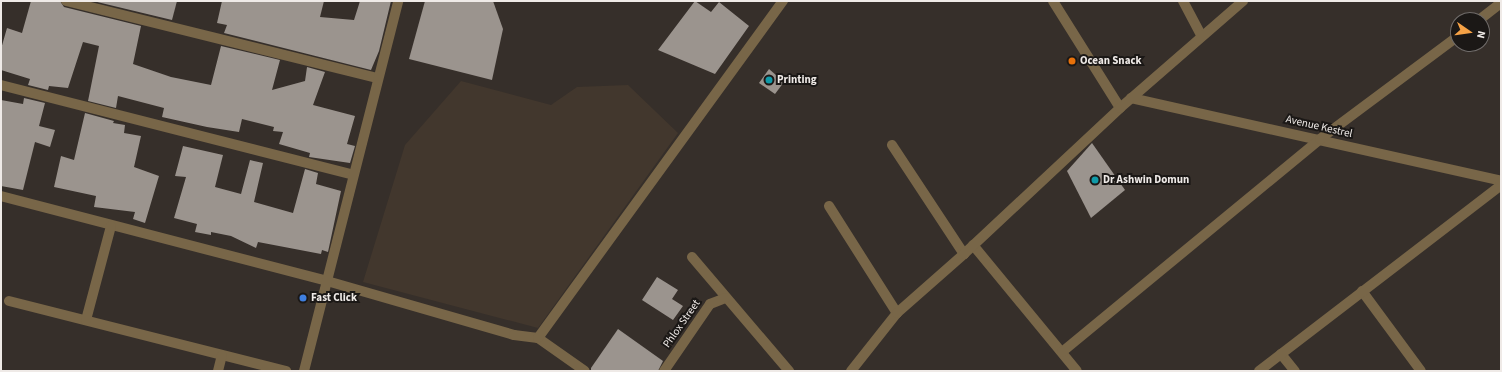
<!DOCTYPE html>
<html>
<head>
<meta charset="utf-8">
<style>
  body { margin:0 }
  #map { position:relative; width:1502px; height:372px; overflow:hidden; background:#362f2a; font-family:"Source Sans 3",sans-serif }
  div>[style] { position:absolute }
  .built>* { inset:0; background:#42372d }
  .building>* { inset:0; background:#9b948e }
  .minor>* { height:10px; margin:-5px; padding:0 5px; transform-origin:5px; border-radius:5px; background:#786648 }
  .dots>* { width:11px; height:11px; translate:-50% -50%; box-sizing:border-box; border:2px solid #1b1816; border-radius:50% }
  span { translate:-50% -50%; white-space:nowrap; text-align:center; line-height:1.15; -webkit-text-stroke:4px #1b1816; paint-order:stroke }
  .poi-label { font-size:11px; color:#efeae7; font-weight:700 }
  .left { translate:0 -50%; text-align:left }
  .street-label { font-size:11px; color:#efeae7 }
  .frame { position:absolute; inset:0; border:2px solid #efeae7; pointer-events:none }
  .north { position:absolute; left:1450px; top:12px; width:40px; height:40px; box-sizing:border-box; background:#1b1816; border:1px solid #706c6a; border-radius:50%; rotate:103deg; font-size:11px; font-weight:700; line-height:16px; text-align:center; color:#efeae7 }
  .north::after { content:''; display:block; margin:auto; width:14px; height:18px; background:#f6a246; clip-path:polygon(50% 0,100% 100%,50% 72%,0 100%) }
</style>
</head>
<body>
<div id="map">
  <div class="built">
    <div style="clip-path:polygon(461px 81px,551px 105px,577px 87px,628px 85px,678px 133px,538px 328px,363px 282px,405px 145px)"></div>
  </div>
  <div class="building">
    <div style="clip-path:polygon(31px 1px,60px 1px,64px 7px,141px 26px,133px 64px,171px 77px,211px 85px,221px 46px,280px 60px,272px 90px,305px 81px,307px 67px,325px 72px,313px 105px,355px 116px,347px 144px,355px 146px,350px 163px,309px 157px,310px 153px,279px 144px,283px 132px,273px 131px,274px 127px,242px 119px,239px 132px,207px 127px,162px 117px,164px 108px,118px 96px,116px 108px,88px 101px,99px 46px,83px 42px,68px 88px,49px 86px,48px 90px,28px 85px,30px 79px,1px 70px,1px 49px,7px 28px,22px 33px)"></div>
    <div style="clip-path:polygon(93px 1px,177px 1px,172px 20px)"></div>
    <div style="clip-path:polygon(222px 1px,324px 1px,320px 17px,354px 20px,360px 1px,391px 1px,379px 51px,371px 70px,224px 33px,227px 25px,217px 23px)"></div>
    <div style="clip-path:polygon(425px 1px,493px 1px,503px 29px,492px 80px,409px 59px)"></div>
    <div style="clip-path:polygon(695px 1px,711px 12px,719px 2px,749px 26px,715px 74px,658px 50px)"></div>
    <div style="clip-path:polygon(769px 69px,784px 82px,775px 94px,759px 83px)"></div>
    <div style="clip-path:polygon(24px 98px,45px 103px,39px 126px,55px 130px,50px 147px,35px 142px,23px 190px,1px 186px,1px 100px,23px 104px)"></div>
    <div style="clip-path:polygon(85px 113px,114px 121px,113px 123px,125px 125px,124px 133px,141px 136px,134px 167px,159px 176px,145px 223px,133px 219px,135px 212px,94px 207px,96px 196px,54px 187px,61px 156px,74px 160px)"></div>
    <div style="clip-path:polygon(1092px 143px,1125px 190px,1091px 218px,1067px 171px)"></div>
    <div style="clip-path:polygon(183px 146px,223px 155px,215px 187px,241px 194px,250px 160px,263px 163px,254px 202px,293px 213px,305px 169px,318px 173px,316px 184px,341px 191px,328px 252px,322px 250px,321px 254px,258px 242px,256px 248px,231px 236px,211px 232px,211px 235px,195px 232px,197px 224px,174px 218px,186px 177px,175px 176px)"></div>
    <div style="clip-path:polygon(657px 277px,678px 290px,672px 299px,683px 306px,673px 320px,642px 300px)"></div>
    <div style="clip-path:polygon(618px 329px,663px 361px,658px 371px,591px 371px,591px 368px)"></div>
  </div>
  <div class="minor">
    <div style="left:66px;top:1px;width:321px;rotate:13.9deg"></div>
    <div style="left:1053px;top:1px;width:126px;rotate:57.9deg"></div>
    <div style="left:1183px;top:1px;width:38px;rotate:62deg"></div>
    <div style="left:1479px;top:20px;width:28px;rotate:-38deg"></div>
    <div style="left:1px;top:85px;width:363px;rotate:14.3deg"></div>
    <div style="left:1131px;top:98px;width:379px;rotate:12.6deg"></div>
    <div style="left:892px;top:145px;width:131px;rotate:56.6deg"></div>
    <div style="left:1px;top:196px;width:337px;rotate:14.6deg"></div>
    <div style="left:327px;top:281px;width:195px;rotate:16.1deg"></div>
    <div style="left:514px;top:335px;width:24px;rotate:7deg"></div>
    <div style="left:538px;top:338px;width:57px;rotate:35.1deg"></div>
    <div style="left:829px;top:206px;width:127px;rotate:57.6deg"></div>
    <div style="left:973px;top:245px;width:163px;rotate:50.5deg"></div>
    <div style="left:692px;top:257px;width:150px;rotate:49.6deg"></div>
    <div style="left:1362px;top:291px;width:99px;rotate:53.6deg"></div>
    <div style="left:9px;top:301px;width:286px;rotate:14.2deg"></div>
    <div style="left:86px;top:320px;width:97px;rotate:-75.1deg"></div>
    <div style="left:538px;top:338px;width:417px;rotate:-54deg"></div>
    <div style="left:1062px;top:352px;width:335px;rotate:-39.5deg"></div>
    <div style="left:1320px;top:139px;width:172px;rotate:-36.7deg"></div>
    <div style="left:1281px;top:354px;width:22px;rotate:51deg"></div>
    <div style="left:218px;top:371px;width:16px;rotate:-76deg"></div>
    <div style="left:304px;top:371px;width:382px;rotate:-75.7deg"></div>
    <div style="left:664px;top:371px;width:81px;rotate:-55.5deg"></div>
    <div style="left:710px;top:304px;width:17px;rotate:-21deg"></div>
    <div style="left:851px;top:371px;width:74px;rotate:-51.6deg"></div>
    <div style="left:897px;top:313px;width:89px;rotate:-41.4deg"></div>
    <div style="left:964px;top:254px;width:214px;rotate:-43.1deg"></div>
    <div style="left:1120px;top:108px;width:163px;rotate:-41deg"></div>
    <div style="left:1259px;top:371px;width:305px;rotate:-37.5deg"></div>
  </div>
  <div class="dots">
    <div style="left:1072px;top:61px;background:#e8710a"></div>
    <div style="left:769px;top:80px;background:#0f9aa8"></div>
    <div style="left:1095px;top:180px;background:#0f9aa8"></div>
    <div style="left:303px;top:298px;background:#3f7fe0"></div>
  </div>
  <div class="poi-label">
    <span class="left" style="left:1080px;top:61px">Ocean Snack</span>
    <span class="left" style="left:777px;top:80px">Printing</span>
    <span class="left" style="left:1103px;top:180px">Dr Ashwin Domun</span>
    <span class="left" style="left:311px;top:298px">Fast Click</span>
  </div>
  <div class="street-label">
    <span style="left:1319px;top:127px;rotate:13deg">Avenue Kestrel</span>
    <span style="left:682px;top:324px;rotate:-55deg">Phlox Street</span>
  </div>
  <div class="frame"></div>
  <div class="north">N</div>
</div>
</body>
</html>
